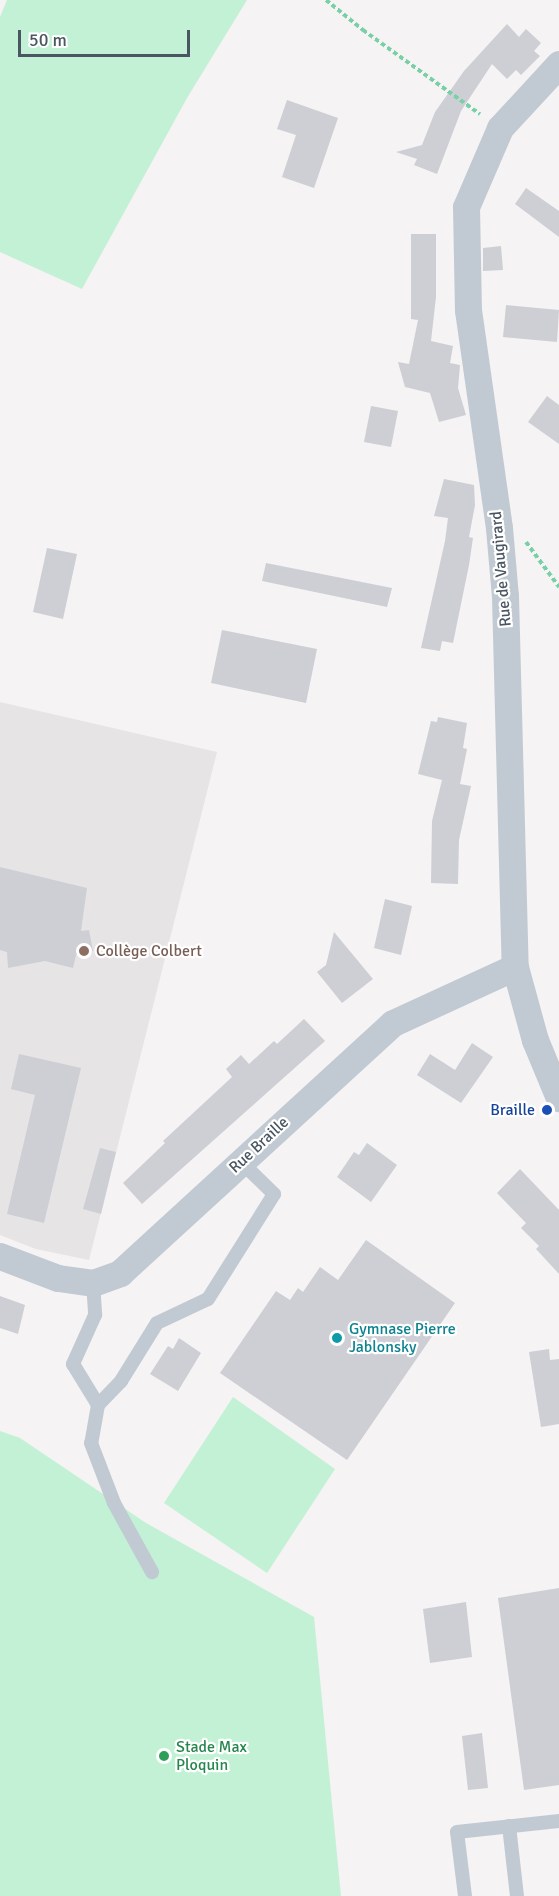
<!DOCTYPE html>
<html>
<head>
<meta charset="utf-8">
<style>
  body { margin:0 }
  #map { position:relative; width:559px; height:1896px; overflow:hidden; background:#f5f3f3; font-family:Signika,sans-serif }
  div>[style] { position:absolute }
  .education>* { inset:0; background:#e6e4e5 }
  .green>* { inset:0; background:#c3f1d5 }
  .building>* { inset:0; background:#cdcfd5 }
  .path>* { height:4px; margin-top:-2px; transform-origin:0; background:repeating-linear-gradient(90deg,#7ad0a6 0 4.5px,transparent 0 7.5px) }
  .service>* { height:14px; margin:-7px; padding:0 7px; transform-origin:7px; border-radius:7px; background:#c1cad2 }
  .minor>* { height:27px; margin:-13.5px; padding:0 13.5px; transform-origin:13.5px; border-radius:13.5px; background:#c1cad2 }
  .dots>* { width:16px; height:16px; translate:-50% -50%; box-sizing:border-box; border:3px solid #fff; border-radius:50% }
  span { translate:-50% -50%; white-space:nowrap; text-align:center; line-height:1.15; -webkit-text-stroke:4.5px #fff; paint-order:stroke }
  .street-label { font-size:16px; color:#4a5661 }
  .education-label { font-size:16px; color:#785e54 }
  .left { translate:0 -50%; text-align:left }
  .transit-label { font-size:16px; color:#164399 }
  .right { translate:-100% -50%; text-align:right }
  .culture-label { font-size:16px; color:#0d838f }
  .leisure-label { font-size:16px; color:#27864d }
  .scale { position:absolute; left:18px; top:30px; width:172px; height:27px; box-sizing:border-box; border:3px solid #4a5661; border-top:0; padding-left:8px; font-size:18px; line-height:21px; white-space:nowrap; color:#4a5661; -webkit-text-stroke:4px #fff; paint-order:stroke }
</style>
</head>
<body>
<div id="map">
  <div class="education">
    <div style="clip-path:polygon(0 702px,217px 752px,89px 1260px,36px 1249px,0 1235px)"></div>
  </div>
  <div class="green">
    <div style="clip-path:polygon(7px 0,247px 0,187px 98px,82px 289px,0 252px,0 17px)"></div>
    <div style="clip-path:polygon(233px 1397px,335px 1469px,267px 1573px,164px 1503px)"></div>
    <div style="clip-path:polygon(0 1431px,20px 1438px,146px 1523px,314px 1617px,341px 1896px,0 1896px)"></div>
  </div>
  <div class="building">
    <div style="clip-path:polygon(507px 24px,519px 37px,526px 29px,541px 43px,534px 51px,540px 56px,521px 75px,516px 70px,507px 79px,492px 64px,461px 111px,437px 174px,414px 165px,417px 159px,396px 152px,422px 145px,435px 112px,464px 71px)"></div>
    <div style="clip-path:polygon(287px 100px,338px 118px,314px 188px,282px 177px,296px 135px,277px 129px)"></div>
    <div style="clip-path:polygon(526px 188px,559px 211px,559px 237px,515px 204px)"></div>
    <div style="clip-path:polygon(411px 234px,436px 234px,436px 297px,431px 341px,453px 346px,450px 363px,460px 365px,458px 388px,466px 415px,439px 422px,430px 393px,405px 387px,398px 362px,409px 364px,418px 320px,411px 319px)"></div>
    <div style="clip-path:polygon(501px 246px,503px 270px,483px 271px,483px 248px)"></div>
    <div style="clip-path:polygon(506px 305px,559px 310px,557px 342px,503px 337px)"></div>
    <div style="clip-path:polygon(547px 396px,559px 405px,559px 444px,528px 422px)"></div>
    <div style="clip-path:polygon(371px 406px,398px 411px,391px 447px,364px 442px)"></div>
    <div style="clip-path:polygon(444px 479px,474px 485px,475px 505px,469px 537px,473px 538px,469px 565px,453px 643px,442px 641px,440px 651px,421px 648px,445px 541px,448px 518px,434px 516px)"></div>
    <div style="clip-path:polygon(47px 548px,77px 554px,63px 619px,33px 612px)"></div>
    <div style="clip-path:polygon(266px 563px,392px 588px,387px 607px,262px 581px)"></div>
    <div style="clip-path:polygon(222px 630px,317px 649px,306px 703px,211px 683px)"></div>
    <div style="clip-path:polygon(438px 717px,467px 723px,463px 748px,467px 749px,460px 784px,471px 786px,459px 840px,458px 884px,431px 883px,432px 821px,442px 780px,418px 774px,431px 721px,437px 722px)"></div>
    <div style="clip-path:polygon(0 867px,87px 888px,81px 931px,89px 930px,93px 951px,76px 955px,73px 968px,45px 961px,8px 968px,7px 952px,0 950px)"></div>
    <div style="clip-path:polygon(385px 899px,412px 906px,401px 955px,374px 948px)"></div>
    <div style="clip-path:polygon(334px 932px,373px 979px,342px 1003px,317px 972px,326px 965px)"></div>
    <div style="clip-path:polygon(304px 1019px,325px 1041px,142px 1204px,123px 1183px,165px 1143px,163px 1141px,232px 1077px,226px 1069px,241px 1055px,249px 1064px,274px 1041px,277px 1044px)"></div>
    <div style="clip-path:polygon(472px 1043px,493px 1057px,461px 1103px,417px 1075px,430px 1054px,455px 1070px)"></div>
    <div style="clip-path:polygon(19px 1054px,81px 1068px,44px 1223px,7px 1214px,35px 1095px,11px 1089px)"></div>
    <div style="clip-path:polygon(367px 1143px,397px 1165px,371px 1202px,337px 1177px,354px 1152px,359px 1155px)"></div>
    <div style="clip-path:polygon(100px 1148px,116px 1152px,101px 1214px,83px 1209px)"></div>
    <div style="clip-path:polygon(520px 1169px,559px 1210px,559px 1274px,536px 1249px,539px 1246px,521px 1228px,526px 1223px,497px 1193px)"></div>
    <div style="clip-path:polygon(366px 1240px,455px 1303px,347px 1460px,220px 1373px,276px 1291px,290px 1300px,298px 1288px,303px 1292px,320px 1267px,338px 1280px)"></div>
    <div style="clip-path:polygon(0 1296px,25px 1305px,18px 1334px,0 1328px)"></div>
    <div style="clip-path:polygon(179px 1338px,201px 1353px,178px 1391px,150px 1374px,168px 1346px,173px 1349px)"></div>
    <div style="clip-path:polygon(549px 1349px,550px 1360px,559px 1359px,559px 1424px,541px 1427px,529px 1352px)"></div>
    <div style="clip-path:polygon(559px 1588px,559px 1785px,524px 1790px,498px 1598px)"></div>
    <div style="clip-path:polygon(466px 1602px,472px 1657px,430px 1663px,423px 1609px)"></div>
    <div style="clip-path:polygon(482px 1733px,488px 1788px,468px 1790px,462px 1736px)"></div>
  </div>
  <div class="path">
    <div style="left:326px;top:0;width:48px;rotate:39deg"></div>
    <div style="left:363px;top:30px;width:144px;rotate:35.7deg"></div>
    <div style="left:526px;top:542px;width:56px;rotate:53.7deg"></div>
  </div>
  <div class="service">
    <div style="left:93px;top:1283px;width:32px;rotate:86deg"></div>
    <div style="left:95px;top:1315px;width:54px;rotate:114.2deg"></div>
    <div style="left:73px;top:1364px;width:48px;rotate:58.6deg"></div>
    <div style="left:98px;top:1405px;width:39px;rotate:100deg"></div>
    <div style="left:91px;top:1443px;width:64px;rotate:69deg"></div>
    <div style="left:114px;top:1503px;width:79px;rotate:61.2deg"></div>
    <div style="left:98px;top:1405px;width:33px;rotate:-46deg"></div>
    <div style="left:121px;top:1381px;width:68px;rotate:-58.2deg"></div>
    <div style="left:157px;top:1323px;width:56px;rotate:-25.2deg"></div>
    <div style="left:208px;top:1299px;width:124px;rotate:-57.8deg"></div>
    <div style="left:274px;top:1194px;width:46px;rotate:-135.9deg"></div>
    <div style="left:509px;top:1826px;width:70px;rotate:83.5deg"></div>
    <div style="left:465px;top:1896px;width:64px;rotate:-97.1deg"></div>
    <div style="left:457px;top:1832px;width:103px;rotate:-6.2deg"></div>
  </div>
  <div class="minor">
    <div style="left:559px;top:64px;width:87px;rotate:132.7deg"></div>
    <div style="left:500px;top:128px;width:86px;rotate:113.3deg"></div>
    <div style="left:466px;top:207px;width:103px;rotate:88.9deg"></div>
    <div style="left:468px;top:310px;width:220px;rotate:81.9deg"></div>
    <div style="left:499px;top:528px;width:68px;rotate:85deg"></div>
    <div style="left:505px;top:596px;width:371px;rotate:88.5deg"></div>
    <div style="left:515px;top:967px;width:76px;rotate:74.7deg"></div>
    <div style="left:535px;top:1040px;width:63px;rotate:67.5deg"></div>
    <div style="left:0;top:1256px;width:62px;rotate:20.8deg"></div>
    <div style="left:58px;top:1278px;width:35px;rotate:8deg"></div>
    <div style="left:93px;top:1283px;width:29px;rotate:-20deg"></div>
    <div style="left:120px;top:1273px;width:370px;rotate:-42.5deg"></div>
    <div style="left:393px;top:1023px;width:134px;rotate:-24.7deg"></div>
  </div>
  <div class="dots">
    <div style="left:84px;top:951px;background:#8d6e63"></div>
    <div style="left:547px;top:1110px;background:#1a4fb4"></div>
    <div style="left:337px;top:1338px;background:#0f9aa8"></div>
    <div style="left:164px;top:1756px;background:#2e9e5b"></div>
  </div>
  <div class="street-label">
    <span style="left:501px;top:569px;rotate:-95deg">Rue de Vaugirard</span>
    <span style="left:259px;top:1145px;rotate:-43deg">Rue Braille</span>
  </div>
  <div class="education-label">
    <span class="left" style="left:96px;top:951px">Collège Colbert</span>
  </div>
  <div class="transit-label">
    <span class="right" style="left:535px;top:1110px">Braille</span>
  </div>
  <div class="culture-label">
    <span class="left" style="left:349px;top:1338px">Gymnase Pierre<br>Jablonsky</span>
  </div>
  <div class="leisure-label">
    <span class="left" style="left:176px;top:1756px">Stade Max<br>Ploquin</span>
  </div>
  <div class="scale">50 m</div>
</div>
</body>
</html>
